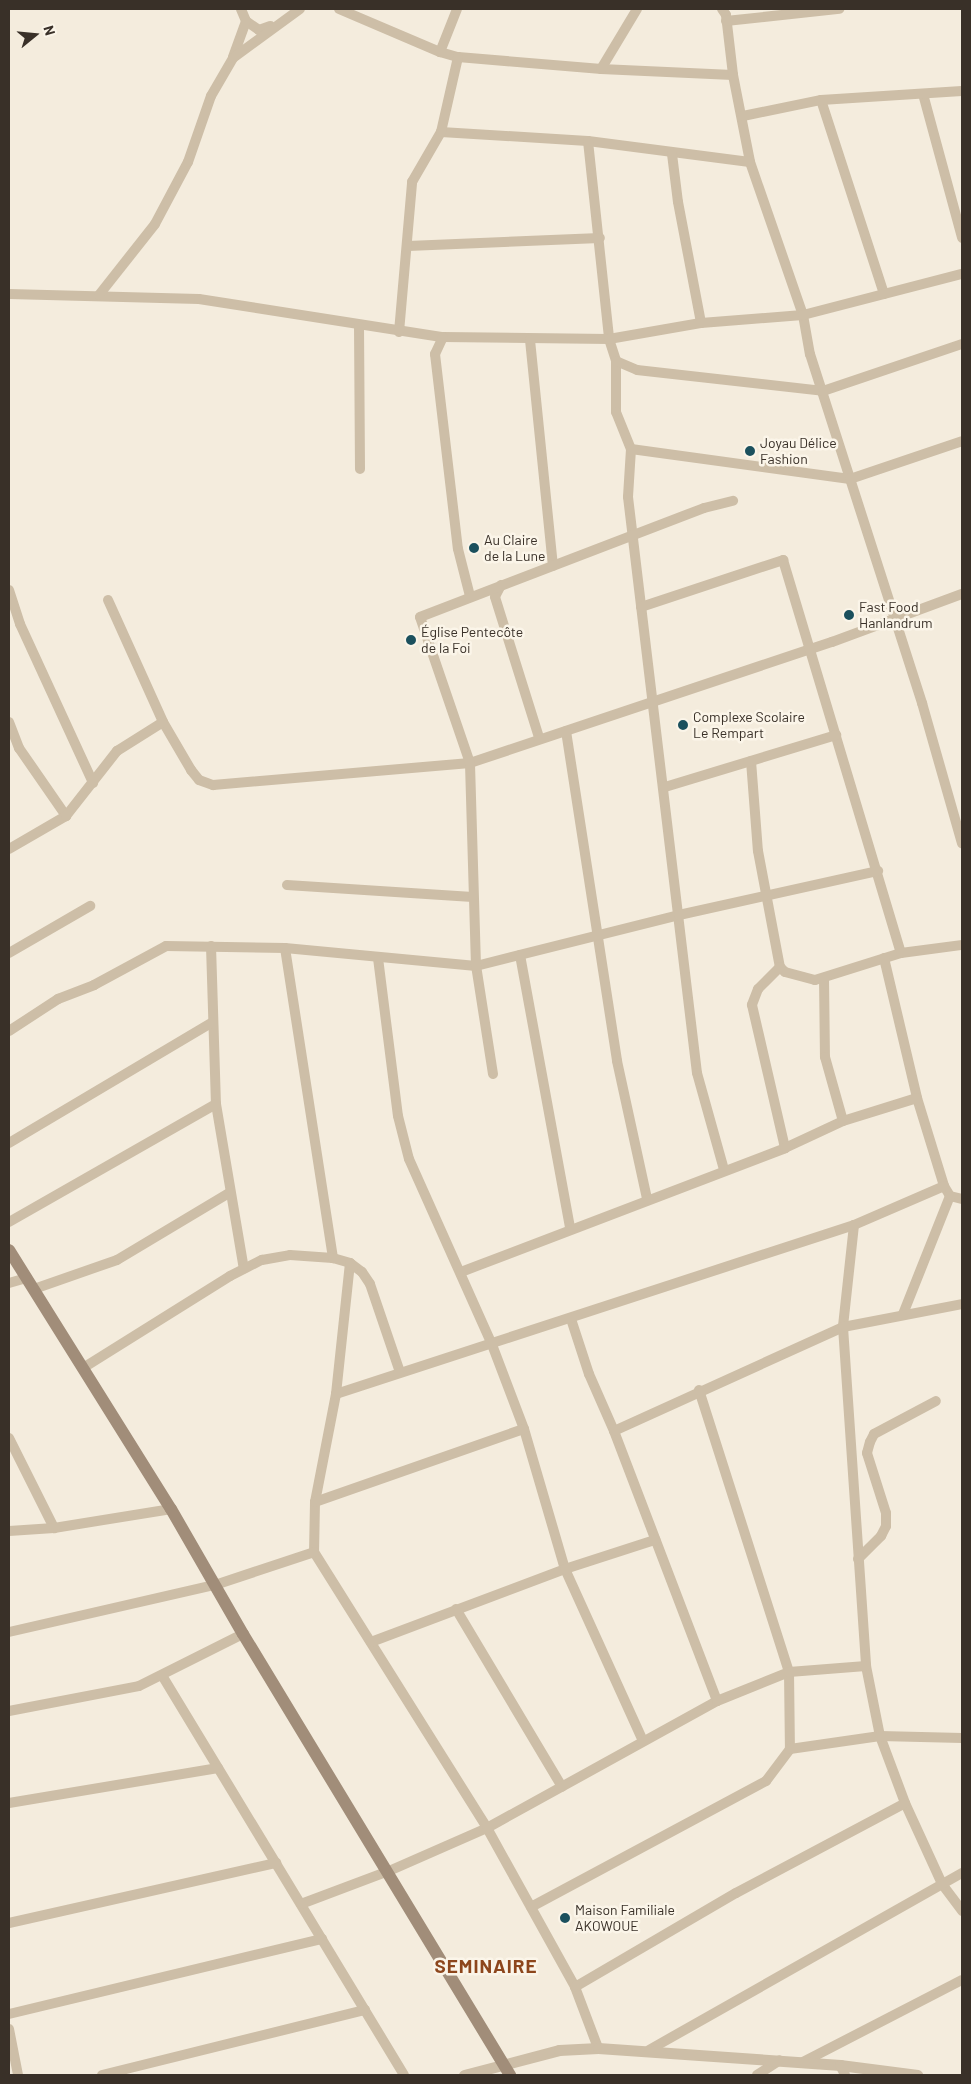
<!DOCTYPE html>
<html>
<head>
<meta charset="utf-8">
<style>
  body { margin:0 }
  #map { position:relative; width:971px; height:2084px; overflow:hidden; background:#f4ecdd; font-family:Barlow,sans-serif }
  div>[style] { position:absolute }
  .minor>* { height:10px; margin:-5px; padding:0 5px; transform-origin:5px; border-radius:5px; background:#cdbea7 }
  .tertiary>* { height:11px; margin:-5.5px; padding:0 5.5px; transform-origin:5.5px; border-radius:5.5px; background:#cdbea7 }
  .secondary>* { height:12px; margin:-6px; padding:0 6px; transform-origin:6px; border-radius:6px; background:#a18d79 }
  .dots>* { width:14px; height:14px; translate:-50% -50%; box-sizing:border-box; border:2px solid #fbf5e9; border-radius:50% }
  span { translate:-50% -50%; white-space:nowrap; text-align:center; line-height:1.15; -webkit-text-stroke:5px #fbf5e9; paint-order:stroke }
  .poi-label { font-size:14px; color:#393028 }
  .left { translate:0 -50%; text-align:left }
  .district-label { font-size:19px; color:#8d461c; font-weight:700; letter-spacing:1px }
  .frame { position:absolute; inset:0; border:10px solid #393028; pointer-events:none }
  .north { position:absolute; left:10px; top:10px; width:50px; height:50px; -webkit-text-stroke:4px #fbf5e9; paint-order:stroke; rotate:73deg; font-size:14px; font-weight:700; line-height:20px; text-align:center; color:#393028 }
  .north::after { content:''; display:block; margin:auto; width:18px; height:22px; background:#393028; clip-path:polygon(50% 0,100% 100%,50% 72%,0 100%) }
</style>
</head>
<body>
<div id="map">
  <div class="minor">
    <div style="left:339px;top:9px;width:110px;rotate:23.1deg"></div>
    <div style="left:440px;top:52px;width:19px;rotate:16deg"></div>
    <div style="left:458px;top:57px;width:144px;rotate:4.8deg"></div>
    <div style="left:601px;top:69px;width:132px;rotate:2.6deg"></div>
    <div style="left:722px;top:9px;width:7px;rotate:56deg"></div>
    <div style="left:726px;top:15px;width:60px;rotate:83.3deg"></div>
    <div style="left:733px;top:75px;width:89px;rotate:78.9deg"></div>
    <div style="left:750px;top:162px;width:162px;rotate:70.9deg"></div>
    <div style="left:803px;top:315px;width:40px;rotate:80deg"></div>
    <div style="left:810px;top:354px;width:367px;rotate:72.2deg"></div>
    <div style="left:922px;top:703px;width:146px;rotate:74.1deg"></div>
    <div style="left:246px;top:21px;width:16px;rotate:35deg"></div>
    <div style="left:259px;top:30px;width:12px;rotate:-20deg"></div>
    <div style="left:726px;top:21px;width:114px;rotate:-6.1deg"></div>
    <div style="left:440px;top:52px;width:46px;rotate:-68.4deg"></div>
    <div style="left:233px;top:57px;width:38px;rotate:-70deg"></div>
    <div style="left:246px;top:21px;width:13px;rotate:-113deg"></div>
    <div style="left:601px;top:69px;width:70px;rotate:-59deg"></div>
    <div style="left:923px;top:94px;width:149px;rotate:74.8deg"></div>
    <div style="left:821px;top:100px;width:204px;rotate:72deg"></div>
    <div style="left:743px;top:116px;width:80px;rotate:-11.6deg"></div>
    <div style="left:821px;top:100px;width:141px;rotate:-3.7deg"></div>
    <div style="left:441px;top:132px;width:147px;rotate:3.5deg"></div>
    <div style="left:588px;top:141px;width:163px;rotate:7.4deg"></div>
    <div style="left:588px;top:141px;width:199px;rotate:83.9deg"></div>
    <div style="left:609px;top:339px;width:23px;rotate:72deg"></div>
    <div style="left:616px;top:361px;width:51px;rotate:90deg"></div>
    <div style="left:616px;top:412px;width:40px;rotate:68deg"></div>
    <div style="left:631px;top:449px;width:48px;rotate:93.6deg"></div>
    <div style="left:628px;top:497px;width:580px;rotate:83.17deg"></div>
    <div style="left:697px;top:1073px;width:101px;rotate:74.4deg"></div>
    <div style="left:672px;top:154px;width:48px;rotate:82.9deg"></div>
    <div style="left:678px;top:202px;width:123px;rotate:79.2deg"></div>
    <div style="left:408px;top:246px;width:192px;rotate:-2.4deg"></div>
    <div style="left:9px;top:294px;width:190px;rotate:1.5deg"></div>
    <div style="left:199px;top:299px;width:247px;rotate:8.9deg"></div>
    <div style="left:443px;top:337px;width:166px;rotate:0.7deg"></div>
    <div style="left:609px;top:339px;width:93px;rotate:-9.9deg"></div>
    <div style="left:701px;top:323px;width:102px;rotate:-4.5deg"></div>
    <div style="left:803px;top:315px;width:164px;rotate:-14.5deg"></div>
    <div style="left:99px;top:295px;width:90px;rotate:-51.7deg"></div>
    <div style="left:155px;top:224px;width:70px;rotate:-62deg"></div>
    <div style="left:188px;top:162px;width:70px;rotate:-70.8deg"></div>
    <div style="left:211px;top:96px;width:44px;rotate:-59.9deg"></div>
    <div style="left:233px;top:58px;width:83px;rotate:-36.2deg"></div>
    <div style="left:359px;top:326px;width:143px;rotate:89.6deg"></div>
    <div style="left:399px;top:332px;width:151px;rotate:-85deg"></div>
    <div style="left:412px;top:182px;width:58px;rotate:-59.9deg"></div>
    <div style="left:441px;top:132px;width:77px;rotate:-77.2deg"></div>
    <div style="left:443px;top:337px;width:19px;rotate:115deg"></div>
    <div style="left:435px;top:354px;width:196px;rotate:83.3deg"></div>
    <div style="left:458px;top:549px;width:49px;rotate:75.7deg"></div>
    <div style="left:530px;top:340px;width:227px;rotate:84.2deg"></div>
    <div style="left:616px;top:361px;width:23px;rotate:23deg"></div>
    <div style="left:637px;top:370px;width:187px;rotate:6.4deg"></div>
    <div style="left:823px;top:391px;width:147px;rotate:-18.7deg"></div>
    <div style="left:631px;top:449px;width:221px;rotate:7.8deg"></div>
    <div style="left:850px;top:479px;width:118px;rotate:-18.7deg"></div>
    <div style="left:501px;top:585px;width:13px;rotate:117deg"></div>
    <div style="left:495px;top:597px;width:147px;rotate:72.6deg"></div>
    <div style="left:9px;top:590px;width:36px;rotate:72deg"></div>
    <div style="left:20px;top:624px;width:175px;rotate:65.3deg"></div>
    <div style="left:108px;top:600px;width:134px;rotate:65.7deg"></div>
    <div style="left:163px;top:722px;width:56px;rotate:59.7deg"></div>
    <div style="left:191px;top:770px;width:13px;rotate:51deg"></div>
    <div style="left:199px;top:780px;width:15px;rotate:20deg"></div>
    <div style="left:213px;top:785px;width:258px;rotate:-4.9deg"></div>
    <div style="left:470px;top:763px;width:382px;rotate:-18.5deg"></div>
    <div style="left:832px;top:642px;width:139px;rotate:-20.3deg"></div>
    <div style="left:641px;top:607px;width:150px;rotate:-18.3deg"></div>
    <div style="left:783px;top:560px;width:410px;rotate:73.3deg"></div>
    <div style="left:9px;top:722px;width:28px;rotate:69deg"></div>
    <div style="left:19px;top:748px;width:83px;rotate:55.3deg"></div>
    <div style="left:566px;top:731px;width:334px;rotate:81.2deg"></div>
    <div style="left:617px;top:1061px;width:141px;rotate:77.7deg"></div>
    <div style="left:751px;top:761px;width:90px;rotate:85.6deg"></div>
    <div style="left:758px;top:851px;width:118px;rotate:79.3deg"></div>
    <div style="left:780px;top:967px;width:7px;rotate:45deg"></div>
    <div style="left:785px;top:972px;width:31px;rotate:15deg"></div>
    <div style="left:815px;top:980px;width:90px;rotate:-17.4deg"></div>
    <div style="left:901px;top:953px;width:62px;rotate:-7.5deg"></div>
    <div style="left:665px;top:787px;width:179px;rotate:-16.9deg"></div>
    <div style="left:9px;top:849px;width:66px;rotate:-30.1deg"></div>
    <div style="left:66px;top:816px;width:83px;rotate:-51.9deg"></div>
    <div style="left:117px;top:751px;width:54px;rotate:-32.2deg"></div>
    <div style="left:287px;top:885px;width:186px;rotate:3.7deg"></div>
    <div style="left:211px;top:946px;width:158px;rotate:88.2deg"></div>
    <div style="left:216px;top:1104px;width:167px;rotate:80.4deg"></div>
    <div style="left:285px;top:948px;width:314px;rotate:81.2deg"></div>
    <div style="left:9px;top:953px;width:94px;rotate:-30.1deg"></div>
    <div style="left:520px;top:955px;width:278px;rotate:79.6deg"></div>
    <div style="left:378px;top:958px;width:159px;rotate:82.8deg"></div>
    <div style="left:398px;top:1116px;width:44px;rotate:75.7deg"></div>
    <div style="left:409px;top:1159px;width:201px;rotate:65.9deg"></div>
    <div style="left:491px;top:1342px;width:93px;rotate:69.2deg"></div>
    <div style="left:524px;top:1429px;width:146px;rotate:73.7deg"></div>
    <div style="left:565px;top:1569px;width:189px;rotate:65.6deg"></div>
    <div style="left:884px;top:958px;width:144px;rotate:76.7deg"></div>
    <div style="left:917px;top:1098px;width:92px;rotate:72.9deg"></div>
    <div style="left:944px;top:1186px;width:12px;rotate:59deg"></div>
    <div style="left:950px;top:1196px;width:12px;rotate:14deg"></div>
    <div style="left:780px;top:967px;width:31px;rotate:135deg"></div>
    <div style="left:758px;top:989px;width:17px;rotate:111deg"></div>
    <div style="left:752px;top:1005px;width:147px;rotate:77deg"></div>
    <div style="left:824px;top:978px;width:79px;rotate:89.3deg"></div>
    <div style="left:825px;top:1057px;width:66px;rotate:74.3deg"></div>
    <div style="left:9px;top:1031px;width:59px;rotate:-33.1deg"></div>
    <div style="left:58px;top:999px;width:39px;rotate:-21deg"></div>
    <div style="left:94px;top:985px;width:82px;rotate:-28.4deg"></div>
    <div style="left:166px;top:946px;width:119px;rotate:1deg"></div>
    <div style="left:285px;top:948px;width:192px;rotate:5.4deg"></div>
    <div style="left:476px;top:966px;width:209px;rotate:-14.1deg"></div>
    <div style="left:679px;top:915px;width:204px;rotate:-12.5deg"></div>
    <div style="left:493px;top:1074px;width:109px;rotate:-98.9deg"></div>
    <div style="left:476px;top:966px;width:203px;rotate:-91.7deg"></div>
    <div style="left:470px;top:763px;width:154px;rotate:-108.9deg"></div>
    <div style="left:420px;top:617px;width:304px;rotate:-21deg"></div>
    <div style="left:704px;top:508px;width:30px;rotate:-14deg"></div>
    <div style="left:9px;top:1143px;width:237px;rotate:-30.7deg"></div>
    <div style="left:9px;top:1222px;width:238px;rotate:-29.7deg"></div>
    <div style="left:854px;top:1225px;width:103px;rotate:96.2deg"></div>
    <div style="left:843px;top:1327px;width:340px;rotate:86.1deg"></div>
    <div style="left:866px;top:1666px;width:71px;rotate:78.7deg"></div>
    <div style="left:880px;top:1736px;width:72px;rotate:69.5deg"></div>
    <div style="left:905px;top:1803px;width:89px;rotate:65.4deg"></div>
    <div style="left:942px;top:1884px;width:34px;rotate:53deg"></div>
    <div style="left:350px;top:1263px;width:132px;rotate:96.1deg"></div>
    <div style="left:336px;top:1394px;width:110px;rotate:101deg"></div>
    <div style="left:315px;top:1502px;width:50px;rotate:91.1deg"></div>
    <div style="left:314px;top:1552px;width:326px;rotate:57.9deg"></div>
    <div style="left:487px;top:1828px;width:182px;rotate:61deg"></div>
    <div style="left:575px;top:1987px;width:65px;rotate:69.3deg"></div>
    <div style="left:461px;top:1272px;width:347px;rotate:-20.9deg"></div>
    <div style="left:785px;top:1148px;width:64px;rotate:-25deg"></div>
    <div style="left:843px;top:1121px;width:77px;rotate:-17.3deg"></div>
    <div style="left:9px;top:1283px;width:19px;rotate:-16deg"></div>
    <div style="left:34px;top:1289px;width:88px;rotate:-19.3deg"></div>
    <div style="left:117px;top:1260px;width:131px;rotate:-30.9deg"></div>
    <div style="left:903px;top:1314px;width:127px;rotate:-68.3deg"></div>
    <div style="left:571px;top:1319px;width:58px;rotate:71.9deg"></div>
    <div style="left:589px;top:1374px;width:62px;rotate:66.3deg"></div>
    <div style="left:614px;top:1431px;width:289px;rotate:69.1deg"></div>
    <div style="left:83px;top:1368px;width:173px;rotate:-32deg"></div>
    <div style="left:230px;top:1276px;width:36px;rotate:-27deg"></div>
    <div style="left:262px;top:1260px;width:28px;rotate:-10deg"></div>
    <div style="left:290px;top:1255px;width:43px;rotate:4deg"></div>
    <div style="left:333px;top:1258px;width:18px;rotate:16deg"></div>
    <div style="left:350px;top:1263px;width:15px;rotate:37deg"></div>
    <div style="left:362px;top:1272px;width:14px;rotate:56deg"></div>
    <div style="left:370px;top:1284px;width:93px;rotate:71.2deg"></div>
    <div style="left:699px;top:1390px;width:296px;rotate:72.3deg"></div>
    <div style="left:789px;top:1672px;width:77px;rotate:89.3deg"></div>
    <div style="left:336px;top:1394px;width:545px;rotate:-18.07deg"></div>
    <div style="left:854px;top:1225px;width:98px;rotate:-23.4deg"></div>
    <div style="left:614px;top:1431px;width:252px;rotate:-24.4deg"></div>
    <div style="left:843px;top:1327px;width:121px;rotate:-10.9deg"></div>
    <div style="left:9px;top:1438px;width:101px;rotate:63.4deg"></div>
    <div style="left:315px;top:1502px;width:221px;rotate:-19.3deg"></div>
    <div style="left:9px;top:1531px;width:45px;rotate:-3.8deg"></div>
    <div style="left:54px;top:1528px;width:119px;rotate:-9.2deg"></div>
    <div style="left:858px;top:1559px;width:33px;rotate:-45deg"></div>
    <div style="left:881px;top:1536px;width:11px;rotate:-63deg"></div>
    <div style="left:886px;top:1526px;width:13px;rotate:-90deg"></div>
    <div style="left:886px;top:1513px;width:63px;rotate:-107.6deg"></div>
    <div style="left:867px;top:1453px;width:11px;rotate:-75deg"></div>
    <div style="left:870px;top:1442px;width:9px;rotate:-63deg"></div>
    <div style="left:874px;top:1434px;width:70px;rotate:-28deg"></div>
    <div style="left:456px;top:1609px;width:207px;rotate:59.2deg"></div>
    <div style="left:9px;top:1632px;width:211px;rotate:-12.9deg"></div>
    <div style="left:215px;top:1585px;width:104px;rotate:-18.4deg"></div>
    <div style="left:371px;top:1642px;width:207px;rotate:-20.6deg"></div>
    <div style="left:565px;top:1569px;width:95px;rotate:-17.9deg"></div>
    <div style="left:163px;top:1677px;width:465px;rotate:58.8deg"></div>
    <div style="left:9px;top:1711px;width:132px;rotate:-10.9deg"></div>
    <div style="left:139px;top:1686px;width:116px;rotate:-26.6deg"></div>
    <div style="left:9px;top:1803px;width:212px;rotate:-9.5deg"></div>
    <div style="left:301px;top:1904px;width:94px;rotate:-20.6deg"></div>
    <div style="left:389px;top:1871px;width:107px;rotate:-23.7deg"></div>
    <div style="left:487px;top:1828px;width:263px;rotate:-28.9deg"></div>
    <div style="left:717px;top:1701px;width:78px;rotate:-21.9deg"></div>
    <div style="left:789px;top:1672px;width:77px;rotate:-4.5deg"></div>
    <div style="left:531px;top:1907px;width:267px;rotate:-28.2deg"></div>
    <div style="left:766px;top:1781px;width:40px;rotate:-53deg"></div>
    <div style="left:790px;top:1749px;width:91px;rotate:-8.2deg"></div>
    <div style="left:880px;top:1736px;width:82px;rotate:1.4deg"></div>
    <div style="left:9px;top:1923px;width:274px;rotate:-12.7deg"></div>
    <div style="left:575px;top:1987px;width:186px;rotate:-30.3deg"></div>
    <div style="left:736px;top:1893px;width:191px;rotate:-28deg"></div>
    <div style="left:9px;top:2014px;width:322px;rotate:-13.5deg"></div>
    <div style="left:9px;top:2029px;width:47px;rotate:78.9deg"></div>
    <div style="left:649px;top:2050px;width:360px;rotate:-29.5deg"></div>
    <div style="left:803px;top:2062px;width:179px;rotate:-27.3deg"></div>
    <div style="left:840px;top:2065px;width:11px;rotate:63deg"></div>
    <div style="left:102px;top:2075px;width:271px;rotate:-13.9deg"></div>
    <div style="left:757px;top:2075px;width:27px;rotate:-33deg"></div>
  </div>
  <div class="tertiary">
    <div style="left:464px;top:2075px;width:98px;rotate:-14.7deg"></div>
    <div style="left:559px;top:2050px;width:39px;rotate:-3deg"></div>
    <div style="left:598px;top:2048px;width:243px;rotate:4deg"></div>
    <div style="left:840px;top:2065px;width:78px;rotate:7.4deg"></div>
  </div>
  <div class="secondary">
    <div style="left:9px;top:1250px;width:305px;rotate:58deg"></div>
    <div style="left:171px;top:1509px;width:144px;rotate:60.1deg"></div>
    <div style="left:243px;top:1634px;width:516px;rotate:58.81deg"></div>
  </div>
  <div class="dots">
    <div style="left:750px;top:451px;background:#1b505d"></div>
    <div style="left:474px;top:548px;background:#1b505d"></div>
    <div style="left:849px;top:615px;background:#1b505d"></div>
    <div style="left:411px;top:640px;background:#1b505d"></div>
    <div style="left:683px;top:725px;background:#1b505d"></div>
    <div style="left:565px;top:1918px;background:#1b505d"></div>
  </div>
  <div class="poi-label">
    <span class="left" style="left:760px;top:451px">Joyau Délice<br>Fashion</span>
    <span class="left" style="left:484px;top:548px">Au Claire<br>de la Lune</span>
    <span class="left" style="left:859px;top:615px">Fast Food<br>Hanlandrum</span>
    <span class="left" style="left:421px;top:640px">Église Pentecôte<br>de la Foi</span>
    <span class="left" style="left:693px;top:725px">Complexe Scolaire<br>Le Rempart</span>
    <span class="left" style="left:575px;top:1918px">Maison Familiale<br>AKOWOUE</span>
  </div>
  <div class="district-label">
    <span style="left:486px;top:1966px">SEMINAIRE</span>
  </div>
  <div class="frame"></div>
  <div class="north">N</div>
</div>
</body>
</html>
